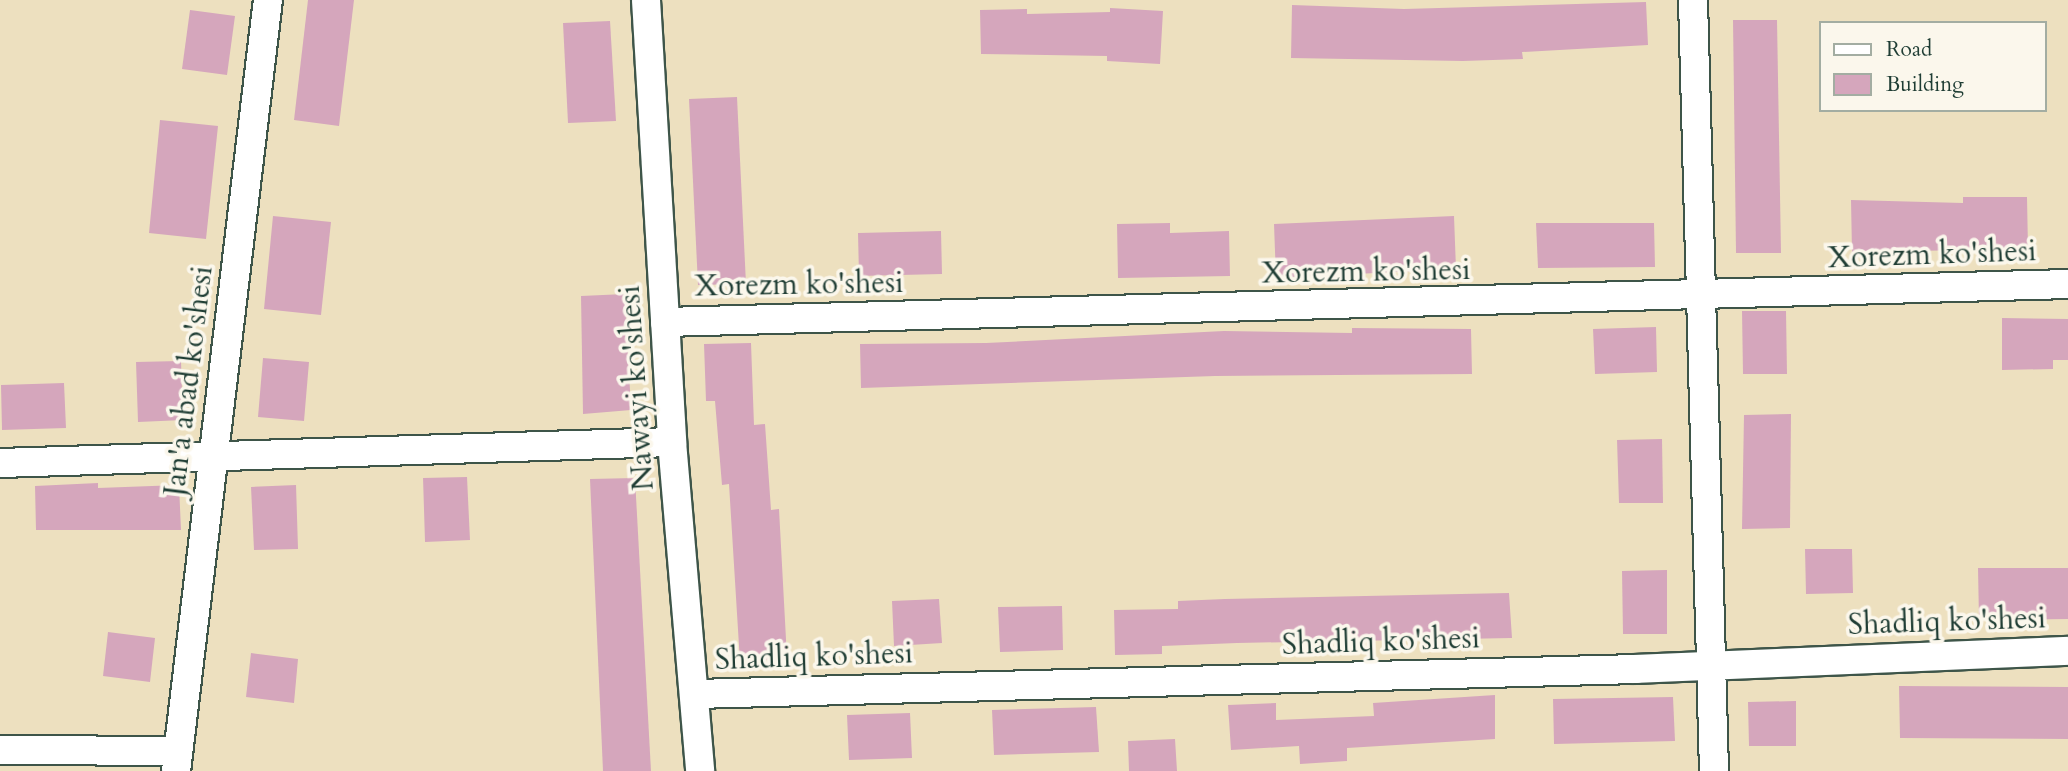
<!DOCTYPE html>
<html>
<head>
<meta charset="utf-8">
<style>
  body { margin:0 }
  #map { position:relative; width:2068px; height:771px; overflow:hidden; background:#ede0bf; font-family:Cardo,serif }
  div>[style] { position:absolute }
  .building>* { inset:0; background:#d5a6bc }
  .roads { filter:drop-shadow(2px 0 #3e5549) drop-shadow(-2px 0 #3e5549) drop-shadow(0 2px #3e5549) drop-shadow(0 -2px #3e5549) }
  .minor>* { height:28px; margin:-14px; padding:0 14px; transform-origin:14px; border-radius:14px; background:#fff }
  span { translate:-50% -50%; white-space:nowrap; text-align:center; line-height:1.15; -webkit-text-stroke:7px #fbf7ec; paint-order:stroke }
  .street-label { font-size:30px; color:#1f3d34 }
  .legend { position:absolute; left:1819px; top:21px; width:228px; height:91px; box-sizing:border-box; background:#fbf7ec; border:2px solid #a3ada2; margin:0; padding:9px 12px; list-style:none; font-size:21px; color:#1f3d34 }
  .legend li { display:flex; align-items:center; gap:14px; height:35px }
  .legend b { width:35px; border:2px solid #a3ada2 }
</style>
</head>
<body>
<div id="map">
  <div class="building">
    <div style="clip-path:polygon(308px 0,354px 0,339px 126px,294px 120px)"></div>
    <div style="clip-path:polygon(1646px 2px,1648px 45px,1522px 52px,1523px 59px,1463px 61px,1291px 58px,1292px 5px,1404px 9px)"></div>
    <div style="clip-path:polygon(1110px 8px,1163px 11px,1160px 64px,1107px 61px,1107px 56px,981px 54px,980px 10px,1027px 9px,1027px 14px,1110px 12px)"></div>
    <div style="clip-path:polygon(190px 10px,235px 16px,227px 75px,182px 69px)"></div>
    <div style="clip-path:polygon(1733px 20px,1777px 20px,1781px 253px,1736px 253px)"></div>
    <div style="clip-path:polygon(610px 21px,616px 121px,568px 123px,563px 23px)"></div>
    <div style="clip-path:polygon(737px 97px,746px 284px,698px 285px,689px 99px)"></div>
    <div style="clip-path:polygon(160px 120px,218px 126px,206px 239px,149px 233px)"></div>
    <div style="clip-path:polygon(1963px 197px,2027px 197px,2028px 249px,1852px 252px,1851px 200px,1963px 203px)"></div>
    <div style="clip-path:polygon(273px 216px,331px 222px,321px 315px,264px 309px)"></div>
    <div style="clip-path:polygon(1454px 216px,1456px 269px,1276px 278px,1274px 224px)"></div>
    <div style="clip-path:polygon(1170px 223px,1170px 233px,1229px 231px,1230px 276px,1118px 278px,1117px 224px)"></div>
    <div style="clip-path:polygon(1536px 223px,1654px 223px,1655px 267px,1538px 268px)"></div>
    <div style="clip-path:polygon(941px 231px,942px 274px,859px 276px,858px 233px)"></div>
    <div style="clip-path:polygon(625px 294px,631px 410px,583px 414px,581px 296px)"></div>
    <div style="clip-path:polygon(1742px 311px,1786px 311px,1787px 374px,1743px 374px)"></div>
    <div style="clip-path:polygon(2002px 318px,2068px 319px,2068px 360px,2053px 360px,2053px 369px,2002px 370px)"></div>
    <div style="clip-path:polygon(1656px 327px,1657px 372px,1595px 374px,1593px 329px)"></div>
    <div style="clip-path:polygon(1352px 328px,1471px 329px,1472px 374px,1215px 376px,861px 388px,860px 344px,986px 343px,1224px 331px,1352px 333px)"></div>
    <div style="clip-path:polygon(751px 343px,754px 425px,765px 424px,771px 510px,779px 509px,787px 658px,740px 662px,729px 484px,722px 485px,715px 401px,706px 401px,704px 344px)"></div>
    <div style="clip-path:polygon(263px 358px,309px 362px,304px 421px,258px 417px)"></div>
    <div style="clip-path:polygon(181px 361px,183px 420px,138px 422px,136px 362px)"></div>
    <div style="clip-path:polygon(64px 383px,66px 428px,2px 430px,1px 385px)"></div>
    <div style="clip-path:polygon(1791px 414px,1790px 528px,1742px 529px,1744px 415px)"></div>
    <div style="clip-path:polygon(1662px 439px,1663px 503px,1619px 503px,1617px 440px)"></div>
    <div style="clip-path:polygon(467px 477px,470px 540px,425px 542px,423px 478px)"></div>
    <div style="clip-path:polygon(635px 478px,651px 771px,603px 771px,590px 479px)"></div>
    <div style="clip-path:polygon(98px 483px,98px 488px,179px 485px,181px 530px,36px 530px,35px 486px)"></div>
    <div style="clip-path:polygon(296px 485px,298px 549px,254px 550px,251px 487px)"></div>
    <div style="clip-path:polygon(1805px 549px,1852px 549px,1853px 593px,1806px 594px)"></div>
    <div style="clip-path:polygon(1978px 568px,2068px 568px,2068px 619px,1979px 620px)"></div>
    <div style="clip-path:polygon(1667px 570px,1667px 634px,1623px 634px,1622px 571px)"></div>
    <div style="clip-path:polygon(1509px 593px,1512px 638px,1237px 643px,1162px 646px,1162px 654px,1115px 655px,1114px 610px,1178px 609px,1178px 601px,1225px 599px)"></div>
    <div style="clip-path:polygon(939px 599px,942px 643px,894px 646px,892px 601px)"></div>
    <div style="clip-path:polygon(1062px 606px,1063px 650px,1000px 652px,998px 607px)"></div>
    <div style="clip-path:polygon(108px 632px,155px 638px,150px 682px,103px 676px)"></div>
    <div style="clip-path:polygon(251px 653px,298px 659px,294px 703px,246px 697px)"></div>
    <div style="clip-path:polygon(1899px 686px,2068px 687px,2068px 739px,1900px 738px)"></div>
    <div style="clip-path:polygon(1495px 695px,1495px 739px,1347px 748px,1347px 761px,1300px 764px,1299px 746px,1231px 750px,1228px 705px,1276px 703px,1276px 720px,1374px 716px,1373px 703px)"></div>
    <div style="clip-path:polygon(1673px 697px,1675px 741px,1554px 744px,1553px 699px)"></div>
    <div style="clip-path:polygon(1796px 701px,1796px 746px,1749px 746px,1748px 702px)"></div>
    <div style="clip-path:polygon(1096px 707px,1099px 752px,994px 755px,992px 710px)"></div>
    <div style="clip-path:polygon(910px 713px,912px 758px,849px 760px,847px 715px)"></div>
    <div style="clip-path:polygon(1175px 739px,1177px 771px,1129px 771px,1128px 741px)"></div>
  </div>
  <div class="roads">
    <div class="minor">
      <div style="left:646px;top:0;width:443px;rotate:86.6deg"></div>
      <div style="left:672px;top:442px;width:330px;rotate:85.1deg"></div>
      <div style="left:1693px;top:0;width:771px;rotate:88.44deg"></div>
      <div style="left:665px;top:322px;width:1404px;rotate:-1.55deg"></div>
      <div style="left:0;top:463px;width:672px;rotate:-1.79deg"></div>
      <div style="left:695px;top:694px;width:941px;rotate:-1.52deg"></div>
      <div style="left:1636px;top:669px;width:432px;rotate:-2.4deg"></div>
      <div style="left:0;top:750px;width:177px;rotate:0.3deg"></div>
      <div style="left:176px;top:771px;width:776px;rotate:-83.2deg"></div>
    </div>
  </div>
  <div class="street-label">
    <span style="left:1932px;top:255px;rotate:-2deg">Xorezm ko'shesi</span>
    <span style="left:1366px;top:272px;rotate:-1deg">Xorezm ko'shesi</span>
    <span style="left:799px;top:285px;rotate:-1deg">Xorezm ko'shesi</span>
    <span style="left:189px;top:381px;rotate:-83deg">Jan'a abad ko'shesi</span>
    <span style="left:637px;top:388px;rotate:-94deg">Nawayi ko'shesi</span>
    <span style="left:1947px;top:622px;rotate:-2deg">Shadliq ko'shesi</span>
    <span style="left:1381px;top:642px;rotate:-2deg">Shadliq ko'shesi</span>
    <span style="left:814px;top:657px;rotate:-2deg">Shadliq ko'shesi</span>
  </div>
  <ul class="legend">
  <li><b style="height:9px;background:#fff"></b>Road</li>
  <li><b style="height:19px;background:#d5a6bc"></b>Building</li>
  </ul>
</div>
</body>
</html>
